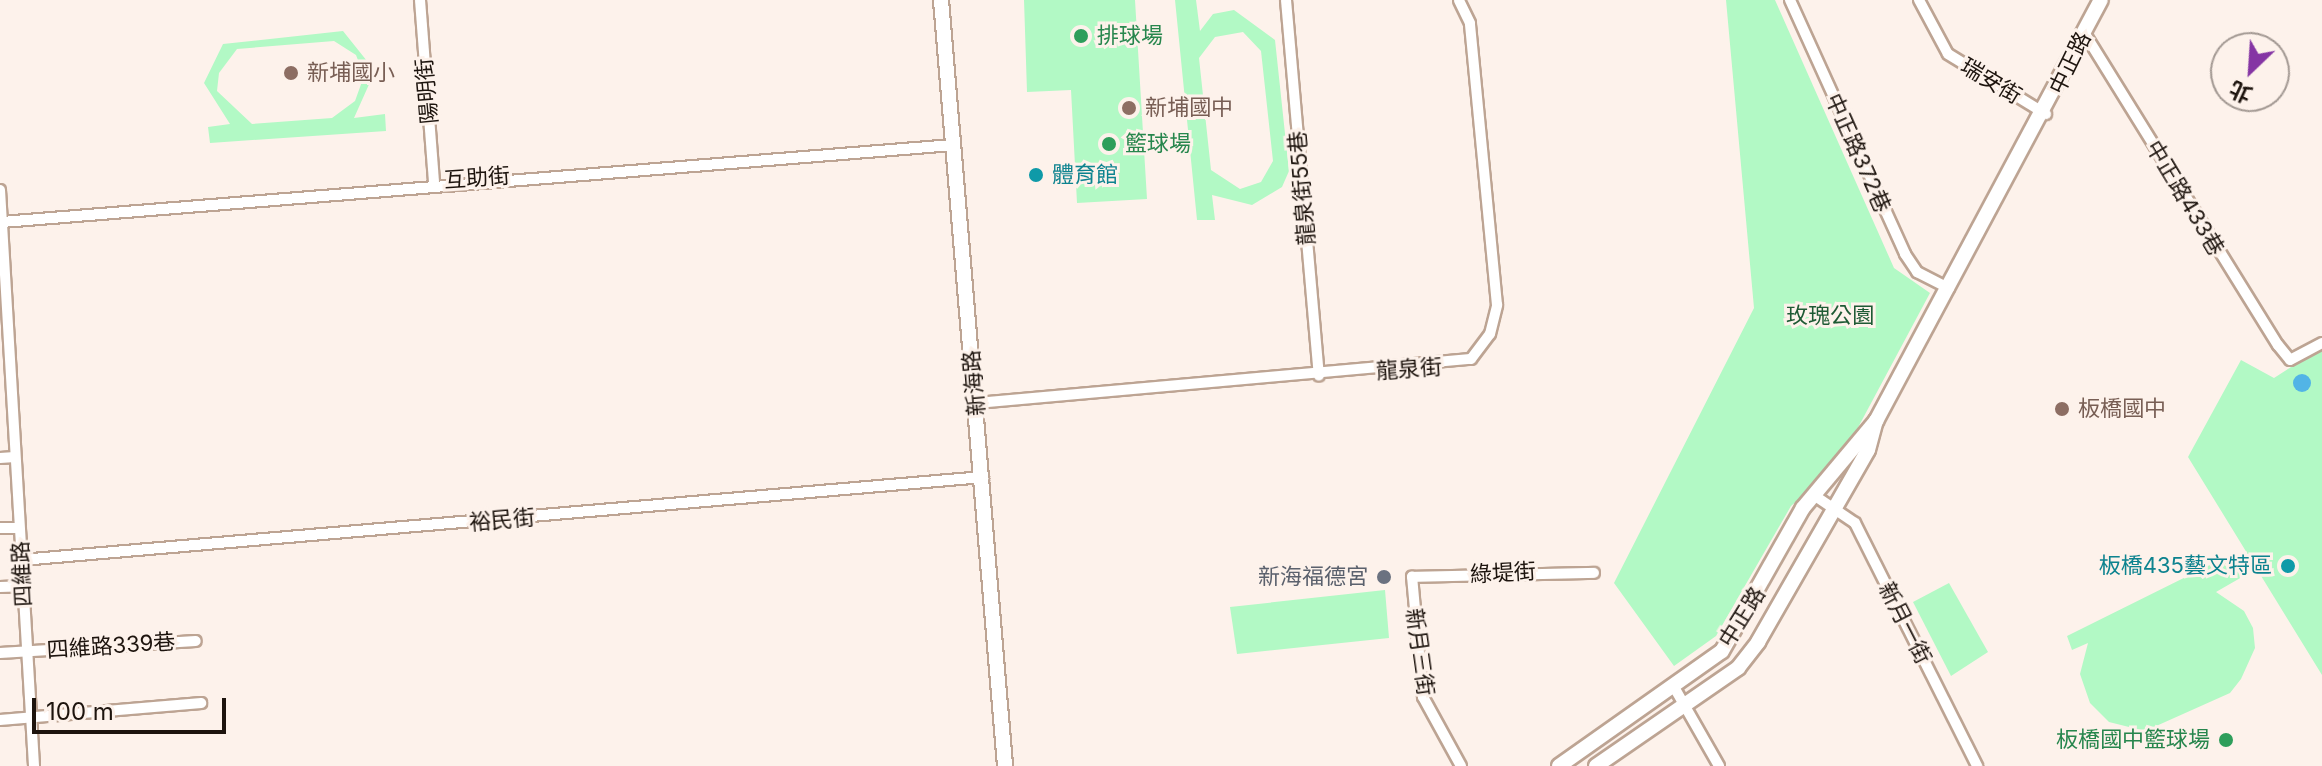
<!DOCTYPE html>
<html>
<head>
<meta charset="utf-8">
<style>
  body { margin:0 }
  #map { position:relative; width:2322px; height:766px; overflow:hidden; background:#fdf2eb; font-family:Inter,"Noto Sans TC",sans-serif }
  div>[style] { position:absolute }
  .green>* { inset:0; background:#b2f9c5 }
  .water>* { inset:0; background:#52b4e6 }
  .round { border-radius:50% }
  .roads { filter:drop-shadow(2px 0 #bda493) drop-shadow(-2px 0 #bda493) drop-shadow(0 2px #bda493) drop-shadow(0 -2px #bda493) }
  .street>* { height:10px; margin:-5px; padding:0 5px; transform-origin:5px; border-radius:5px; background:#fff }
  .secondary>* { height:14px; margin:-7px; padding:0 7px; transform-origin:7px; border-radius:7px; background:#fff }
  .dots>* { width:22px; height:22px; translate:-50% -50%; box-sizing:border-box; border:4px solid #fdf2eb; border-radius:50% }
  span { translate:-50% -50%; white-space:nowrap; text-align:center; line-height:1.15; -webkit-text-stroke:6px #fdf2eb; paint-order:stroke }
  .leisure-label { font-size:22px; color:#27864d }
  .left { translate:0 -50%; text-align:left }
  .right { translate:-100% -50%; text-align:right }
  .street-label { font-size:22px; color:#1d140e }
  .education-label { font-size:22px; color:#785e54 }
  .culture-label { font-size:22px; color:#0d838f }
  .park-label { font-size:22px; color:#1e5a34 }
  .worship-label { font-size:22px; color:#5b616d }
  .north { position:absolute; left:2210px; top:32px; width:80px; height:80px; box-sizing:border-box; background:#fdf2eb; border:2px solid #a39993; border-radius:50%; rotate:205deg; font-size:22px; font-weight:700; line-height:32px; text-align:center; color:#1d140e }
  .north::after { content:''; display:block; margin:auto; width:28px; height:36px; background:#8535a4; clip-path:polygon(50% 0,100% 100%,50% 72%,0 100%) }
  .scale { position:absolute; left:32px; top:698px; width:194px; height:36px; box-sizing:border-box; border:4px solid #1d140e; border-top:0; padding-left:10px; font-size:24px; line-height:28px; white-space:nowrap; color:#1d140e; -webkit-text-stroke:6px #fdf2eb; paint-order:stroke }
</style>
</head>
<body>
<div id="map">
  <div class="green">
    <div style="clip-path:polygon(1024px 0,1135px 0,1147px 199px,1077px 203px,1071px 90px,1027px 92px)"></div>
    <div style="clip-path:polygon(evenodd,1175px 0,1196px 0,1200px 31px,1213px 14px,1234px 10px,1275px 40px,1289px 171px,1282px 187px,1252px 205px,1212px 195px,1215px 220px,1197px 220px,1175px 0,1243px 32px,1261px 51px,1273px 161px,1261px 182px,1240px 189px,1211px 170px,1199px 58px,1215px 37px,1243px 32px)"></div>
    <div style="clip-path:polygon(1726px 0,1775px 0,1894px 268px,1930px 293px,1839px 463px,1791px 506px,1716px 636px,1674px 666px,1614px 583px,1754px 308px)"></div>
    <div style="clip-path:polygon(evenodd,343px 31px,375px 71px,354px 118px,385px 114px,386px 131px,210px 143px,208px 127px,230px 124px,204px 83px,223px 44px,343px 31px,334px 41px,356px 55px,364px 76px,355px 101px,332px 118px,252px 124px,217px 91px,219px 73px,237px 49px,334px 41px)"></div>
    <div style="clip-path:polygon(2322px 347px,2322px 675px,2188px 457px,2241px 360px,2274px 378px)"></div>
    <div style="clip-path:polygon(2230px 555px,2242px 577px,2216px 592px,2244px 611px,2253px 628px,2255px 648px,2241px 679px,2230px 693px,2145px 731px,2109px 722px,2090px 703px,2080px 674px,2088px 643px,2072px 650px,2067px 636px)"></div>
    <div style="clip-path:polygon(1949px 583px,1988px 652px,1951px 676px,1913px 602px)"></div>
    <div style="clip-path:polygon(1385px 590px,1389px 638px,1237px 654px,1230px 607px)"></div>
  </div>
  <div class="water">
    <div class="round" style="left:2293px;top:374px;width:18px;height:18px"></div>
  </div>
  <div class="roads">
    <div class="street">
      <div style="left:420px;top:0;width:182px;rotate:85.6deg"></div>
      <div style="left:1286px;top:0;width:377px;rotate:85deg"></div>
      <div style="left:1790px;top:0;width:279px;rotate:65.6deg"></div>
      <div style="left:1905px;top:254px;width:22px;rotate:56deg"></div>
      <div style="left:1917px;top:272px;width:36px;rotate:27deg"></div>
      <div style="left:1919px;top:0;width:61px;rotate:61.8deg"></div>
      <div style="left:1948px;top:54px;width:115px;rotate:31.5deg"></div>
      <div style="left:2085px;top:34px;width:366px;rotate:58.2deg"></div>
      <div style="left:2278px;top:345px;width:19px;rotate:51deg"></div>
      <div style="left:2290px;top:360px;width:36px;rotate:-28deg"></div>
      <div style="left:0;top:190px;width:577px;rotate:86.62deg"></div>
      <div style="left:2px;top:222px;width:954px;rotate:-4.63deg"></div>
      <div style="left:976px;top:403px;width:497px;rotate:-5.1deg"></div>
      <div style="left:1471px;top:359px;width:31px;rotate:-53deg"></div>
      <div style="left:1490px;top:334px;width:30px;rotate:-76deg"></div>
      <div style="left:1497px;top:305px;width:283px;rotate:-95.5deg"></div>
      <div style="left:1470px;top:23px;width:25px;rotate:-116deg"></div>
      <div style="left:0;top:458px;width:15px;rotate:-4deg"></div>
      <div style="left:1815px;top:496px;width:48px;rotate:34deg"></div>
      <div style="left:1855px;top:523px;width:272px;rotate:63.3deg"></div>
      <div style="left:0;top:528px;width:19px"></div>
      <div style="left:21px;top:560px;width:966px;rotate:-4.93deg"></div>
      <div style="left:0;top:587px;width:23px;rotate:-2deg"></div>
      <div style="left:0;top:653px;width:196px;rotate:-3.5deg"></div>
      <div style="left:1674px;top:687px;width:91px;rotate:60.3deg"></div>
      <div style="left:0;top:720px;width:202px;rotate:-4.8deg"></div>
      <div style="left:1461px;top:766px;width:79px;rotate:-118.8deg"></div>
      <div style="left:1423px;top:697px;width:121px;rotate:-95.2deg"></div>
      <div style="left:1412px;top:577px;width:182px;rotate:-1.3deg"></div>
    </div>
    <div class="secondary">
      <div style="left:941px;top:0;width:769px;rotate:85.22deg"></div>
      <div style="left:1559px;top:766px;width:199px;rotate:-35.2deg"></div>
      <div style="left:1722px;top:651px;width:164px;rotate:-60.5deg"></div>
      <div style="left:1803px;top:508px;width:114px;rotate:-50deg"></div>
      <div style="left:1596px;top:766px;width:173px;rotate:-34.6deg"></div>
      <div style="left:1738px;top:668px;width:33px;rotate:-52deg"></div>
      <div style="left:1758px;top:642px;width:221px;rotate:-60.2deg"></div>
      <div style="left:1868px;top:450px;width:30px;rotate:-75deg"></div>
      <div style="left:1876px;top:421px;width:477px;rotate:-61.9deg"></div>
    </div>
  </div>
  <div class="dots">
    <div style="left:1081px;top:36px;background:#2e9e5b"></div>
    <div style="left:291px;top:73px;background:#8d6e63"></div>
    <div style="left:1129px;top:108px;background:#8d6e63"></div>
    <div style="left:1109px;top:144px;background:#2e9e5b"></div>
    <div style="left:1036px;top:175px;background:#0f9aa8"></div>
    <div style="left:2062px;top:409px;background:#8d6e63"></div>
    <div style="left:2288px;top:566px;background:#0f9aa8"></div>
    <div style="left:1384px;top:577px;background:#6b7280"></div>
    <div style="left:2226px;top:740px;background:#2e9e5b"></div>
  </div>
  <div class="leisure-label">
    <span class="left" style="left:1097px;top:36px">排球場</span>
    <span class="left" style="left:1125px;top:144px">籃球場</span>
    <span class="right" style="left:2210px;top:740px">板橋國中籃球場</span>
  </div>
  <div class="street-label">
    <span style="left:2070px;top:63px;rotate:-64deg">中正路</span>
    <span style="left:1991px;top:81px;rotate:31deg">瑞安街</span>
    <span style="left:427px;top:91px;rotate:-95deg">陽明街</span>
    <span style="left:1858px;top:153px;rotate:66deg">中正路372巷</span>
    <span style="left:477px;top:178px;rotate:-4deg">互助街</span>
    <span style="left:1302px;top:188px;rotate:-95deg">龍泉街55巷</span>
    <span style="left:2185px;top:198px;rotate:59deg">中正路433巷</span>
    <span style="left:1409px;top:369px;rotate:-4deg">龍泉街</span>
    <span style="left:974px;top:383px;rotate:-95deg">新海路</span>
    <span style="left:502px;top:520px;rotate:-5deg">裕民街</span>
    <span style="left:1503px;top:573px;rotate:-3deg">綠堤街</span>
    <span style="left:22px;top:574px;rotate:-93deg">四維路</span>
    <span style="left:1742px;top:617px;rotate:-58deg">中正路</span>
    <span style="left:1905px;top:623px;rotate:63deg">新月一街</span>
    <span style="left:111px;top:646px;rotate:-4deg">四維路339巷</span>
    <span style="left:1420px;top:652px;rotate:82deg">新月三街</span>
  </div>
  <div class="education-label">
    <span class="left" style="left:307px;top:73px">新埔國小</span>
    <span class="left" style="left:1145px;top:108px">新埔國中</span>
    <span class="left" style="left:2078px;top:409px">板橋國中</span>
  </div>
  <div class="culture-label">
    <span class="left" style="left:1052px;top:175px">體育館</span>
    <span class="right" style="left:2272px;top:566px">板橋435藝文特區</span>
  </div>
  <div class="park-label">
    <span style="left:1830px;top:316px">玫瑰公園</span>
  </div>
  <div class="worship-label">
    <span class="right" style="left:1368px;top:577px">新海福德宮</span>
  </div>
  <div class="north">北</div>
  <div class="scale">100 m</div>
</div>
</body>
</html>
